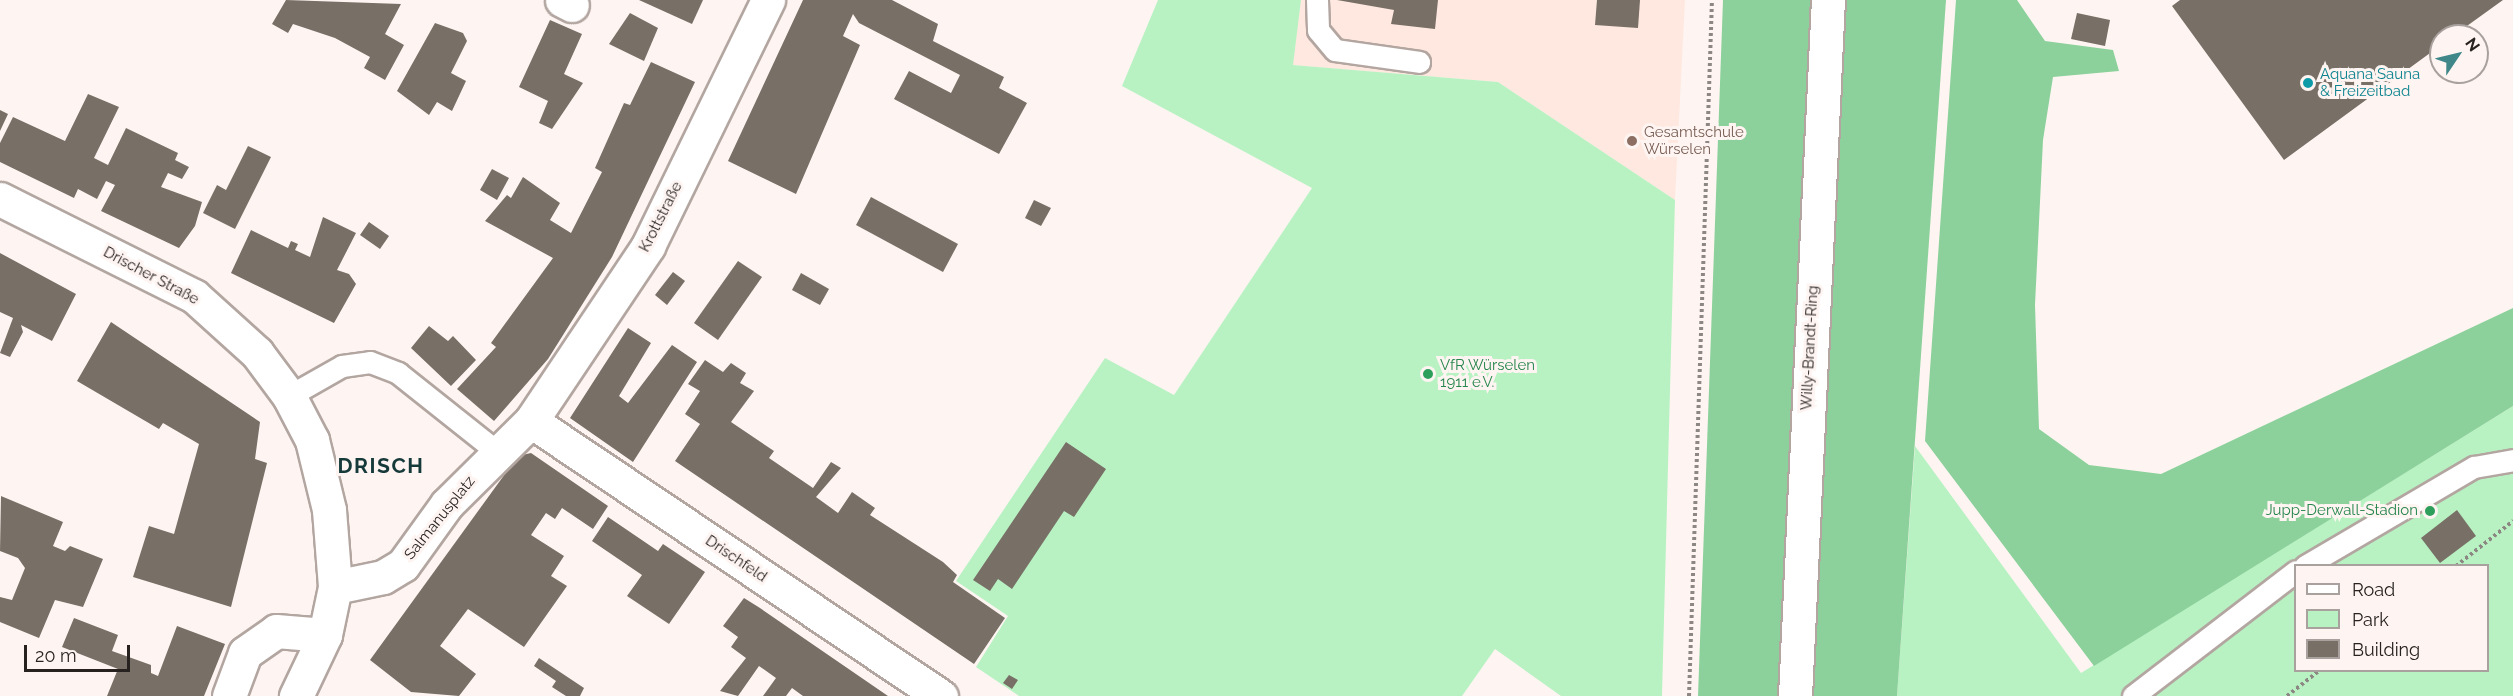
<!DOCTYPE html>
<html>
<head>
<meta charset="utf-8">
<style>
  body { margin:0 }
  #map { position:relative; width:2513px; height:696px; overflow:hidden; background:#fef5f2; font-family:Raleway,sans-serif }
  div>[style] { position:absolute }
  .built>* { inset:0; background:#fee8df }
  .green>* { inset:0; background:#b8f2c3 }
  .forest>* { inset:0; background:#8cd19b }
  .building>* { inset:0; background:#786f66 }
  .path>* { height:4px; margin-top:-2px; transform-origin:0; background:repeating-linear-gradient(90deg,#8d8784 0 3px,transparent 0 6px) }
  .roads { filter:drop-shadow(2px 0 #b3a6a1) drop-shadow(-2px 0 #b3a6a1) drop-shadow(0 2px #b3a6a1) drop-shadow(0 -2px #b3a6a1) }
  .lane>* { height:21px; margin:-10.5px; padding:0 10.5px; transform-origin:10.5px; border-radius:10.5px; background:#fff }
  .street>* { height:33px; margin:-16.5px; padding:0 16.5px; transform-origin:16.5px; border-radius:16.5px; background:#fff }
  .secondary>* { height:33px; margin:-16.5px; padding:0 16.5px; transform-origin:16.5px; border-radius:16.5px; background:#fff }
  .dots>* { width:16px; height:16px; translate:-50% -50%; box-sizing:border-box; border:3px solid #fef5f2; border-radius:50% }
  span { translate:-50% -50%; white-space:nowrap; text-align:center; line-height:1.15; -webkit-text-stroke:6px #fef5f2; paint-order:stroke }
  .culture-label { font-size:15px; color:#0d838f }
  .left { translate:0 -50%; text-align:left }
  .education-label { font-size:15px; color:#785e54 }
  .street-label { font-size:15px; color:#272220 }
  .leisure-label { font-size:15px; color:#27864d }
  .right { translate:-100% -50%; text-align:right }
  .district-label { font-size:21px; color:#16393a; font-weight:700; letter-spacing:1.5px }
  .legend { position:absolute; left:2294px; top:564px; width:195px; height:108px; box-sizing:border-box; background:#fef5f2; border:2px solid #a8a19e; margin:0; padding:8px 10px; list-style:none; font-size:18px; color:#272220 }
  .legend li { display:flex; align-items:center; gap:12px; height:30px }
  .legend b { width:30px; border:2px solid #a8a19e }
  .north { position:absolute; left:2429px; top:24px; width:60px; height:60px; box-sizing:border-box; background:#fef5f2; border:2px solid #a8a19e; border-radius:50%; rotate:55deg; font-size:16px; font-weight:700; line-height:24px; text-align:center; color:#272220 }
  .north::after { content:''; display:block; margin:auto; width:21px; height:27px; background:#3f8789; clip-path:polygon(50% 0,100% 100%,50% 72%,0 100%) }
  .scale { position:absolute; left:24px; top:645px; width:106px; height:27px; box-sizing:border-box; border:3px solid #272220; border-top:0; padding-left:8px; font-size:18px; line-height:21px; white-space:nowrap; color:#272220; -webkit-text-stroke:4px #fef5f2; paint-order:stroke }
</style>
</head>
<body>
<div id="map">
  <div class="built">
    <div style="clip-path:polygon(1301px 0,1685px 0,1675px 200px,1498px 82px,1292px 65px)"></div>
  </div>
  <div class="green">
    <div style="clip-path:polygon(1158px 0,1301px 0,1293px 65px,1498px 82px,1675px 200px,1662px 696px,1561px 696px,1495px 649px,1462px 696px,1019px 696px,976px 667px,1008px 616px,956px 581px,1105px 358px,1174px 395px,1312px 188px,1122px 86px)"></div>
    <div style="clip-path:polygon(evenodd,2513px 406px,2513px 696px,1897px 696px,1915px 446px,2081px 673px,2513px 406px,2296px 566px,2488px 566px,2488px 670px,2296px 670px,2296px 566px)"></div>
  </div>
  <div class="forest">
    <div style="clip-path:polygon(1723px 0,1946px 0,1897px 696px,1698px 696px)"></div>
    <div style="clip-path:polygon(1956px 0,2017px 0,2045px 41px,2113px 50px,2119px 71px,2053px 77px,2043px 140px,2035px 305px,2039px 429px,2089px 465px,2161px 474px,2513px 308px,2513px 406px,2094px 666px,1925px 441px)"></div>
  </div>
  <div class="building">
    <div style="clip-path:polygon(286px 0,401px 4px,385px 34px,404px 45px,385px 80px,364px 68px,370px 57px,335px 38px,293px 24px,288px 33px,272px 24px)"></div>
    <div style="clip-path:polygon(639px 0,703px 0,692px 24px)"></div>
    <div style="clip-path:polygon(803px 0,892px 0,938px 24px,933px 41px,1004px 77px,999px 88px,1027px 103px,999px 154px,894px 99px,909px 71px,951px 93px,960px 75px,859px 23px,853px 14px,843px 36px,860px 45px,796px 194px,728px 161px)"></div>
    <div style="clip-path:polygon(1337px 0,1438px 0,1435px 29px,1391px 24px,1394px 10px)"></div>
    <div style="clip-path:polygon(1597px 0,1640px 0,1638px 28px,1595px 25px)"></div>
    <div style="clip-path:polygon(2180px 0,2503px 0,2453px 36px,2441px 36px,2441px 45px,2284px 160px,2172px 6px)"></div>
    <div style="clip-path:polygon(630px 13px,658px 28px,644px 61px,609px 44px)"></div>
    <div style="clip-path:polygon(2077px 13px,2110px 20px,2105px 46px,2071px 39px)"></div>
    <div style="clip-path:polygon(550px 20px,582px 34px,564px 74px,583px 83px,552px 129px,539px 123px,548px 101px,519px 87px)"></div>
    <div style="clip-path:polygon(435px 23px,463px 33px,467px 41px,451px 73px,466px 81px,452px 111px,437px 102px,429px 115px,397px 91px)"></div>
    <div style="clip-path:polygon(651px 62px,695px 82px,612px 257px,548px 359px,494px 421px,457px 389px,496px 347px,491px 343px,553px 258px,485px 221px,507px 195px,511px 198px,523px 177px,560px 203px,550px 220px,571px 233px,602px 172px,595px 168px,624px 103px,630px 105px)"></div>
    <div style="clip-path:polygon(88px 94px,119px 107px,94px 158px,108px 165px,126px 128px,178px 153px,175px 160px,189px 167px,182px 179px,168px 173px,161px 187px,202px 202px,195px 226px,179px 248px,101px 211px,115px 185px,106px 181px,97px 199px,78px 189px,74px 198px,0 162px,0 143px,13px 117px,65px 141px)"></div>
    <div style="clip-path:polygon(0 110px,8px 114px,0 131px)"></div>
    <div style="clip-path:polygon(248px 146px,271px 157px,235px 229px,203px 213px,217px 185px,226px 190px)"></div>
    <div style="clip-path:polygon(492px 169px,509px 178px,497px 200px,480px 190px)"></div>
    <div style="clip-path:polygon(871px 197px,958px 244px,943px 272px,856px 225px)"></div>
    <div style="clip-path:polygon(1034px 200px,1051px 208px,1041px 226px,1025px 218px)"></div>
    <div style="clip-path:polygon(323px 217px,356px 233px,337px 270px,349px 274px,356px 284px,334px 323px,231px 273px,251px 230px,288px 248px,291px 241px,298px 244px,295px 250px,310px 257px)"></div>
    <div style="clip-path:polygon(369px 222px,389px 236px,380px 249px,360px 235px)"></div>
    <div style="clip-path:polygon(0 253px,76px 294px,52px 341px,21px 325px,23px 332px,10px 357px,0 353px,13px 318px,0 312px)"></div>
    <div style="clip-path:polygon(738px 261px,762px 277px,718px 340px,694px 323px)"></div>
    <div style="clip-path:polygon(673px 272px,685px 281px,667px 305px,655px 295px)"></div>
    <div style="clip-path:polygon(801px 273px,829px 289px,820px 305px,792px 290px)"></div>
    <div style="clip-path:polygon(111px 322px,260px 422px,255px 459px,267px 463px,231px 607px,133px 577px,149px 526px,174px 534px,199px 444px,163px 423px,159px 429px,77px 381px)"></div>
    <div style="clip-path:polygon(429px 326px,448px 341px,453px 336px,476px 360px,451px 386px,411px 348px)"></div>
    <div style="clip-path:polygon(628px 328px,651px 343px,619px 396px,628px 403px,672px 345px,697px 362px,633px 462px,570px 418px)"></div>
    <div style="clip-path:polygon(705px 360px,723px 372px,731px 363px,746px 373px,740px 383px,754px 391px,731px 422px,774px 451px,769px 458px,813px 488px,831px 462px,841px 468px,816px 497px,838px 513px,852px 492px,875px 508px,870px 515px,943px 562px,957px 575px,953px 582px,1005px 618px,974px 664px,675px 461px,700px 424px,685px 414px,700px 391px,688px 384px)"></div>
    <div style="clip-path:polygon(1066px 442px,1106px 469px,1074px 517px,1064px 511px,1012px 589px,998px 579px,990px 591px,973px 580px)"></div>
    <div style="clip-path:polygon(531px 453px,608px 506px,593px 529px,562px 508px,555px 519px,546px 513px,531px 535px,564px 556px,551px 576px,567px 586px,524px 647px,468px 609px,440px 646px,476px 674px,459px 696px,411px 692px,370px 660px,518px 456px)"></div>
    <div style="clip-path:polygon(1px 496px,63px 522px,53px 546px,65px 551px,70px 546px,103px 559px,83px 607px,55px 600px,39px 638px,0 622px,0 597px,12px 600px,25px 568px,18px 558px,0 551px)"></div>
    <div style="clip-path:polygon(2457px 510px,2476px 536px,2440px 563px,2421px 538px)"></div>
    <div style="clip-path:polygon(608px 517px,658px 551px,663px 544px,705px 572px,669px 624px,627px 596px,642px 575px,592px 541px)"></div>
    <div style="clip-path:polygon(744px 598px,760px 608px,888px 696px,803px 696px,792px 688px,786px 696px,763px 696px,776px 678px,759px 666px,738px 696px,720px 691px,746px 658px,731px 647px,738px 637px,723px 626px)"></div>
    <div style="clip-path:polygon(74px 618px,118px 635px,112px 651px,151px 665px,151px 673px,158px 676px,177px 626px,225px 644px,204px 696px,107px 696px,118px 669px,62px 647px)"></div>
    <div style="clip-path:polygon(539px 658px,584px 688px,580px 696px,566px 696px,552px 687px,556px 681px,534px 666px)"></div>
    <div style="clip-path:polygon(1009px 675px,1018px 680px,1012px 689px,1003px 683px)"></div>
  </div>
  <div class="path">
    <div style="left:2456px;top:566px;width:73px;rotate:-38.3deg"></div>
    <div style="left:1689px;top:696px;width:696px;rotate:-88.11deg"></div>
    <div style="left:2287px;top:696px;width:42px;rotate:-38.2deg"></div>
  </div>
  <div class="roads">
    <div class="lane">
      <div style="left:1317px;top:0;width:30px;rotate:88deg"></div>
      <div style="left:1318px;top:30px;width:26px;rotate:50deg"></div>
      <div style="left:1335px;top:50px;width:85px;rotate:8.1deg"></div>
      <div style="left:289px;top:396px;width:61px;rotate:-29.5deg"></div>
      <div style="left:342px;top:366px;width:28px;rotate:-8deg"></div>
      <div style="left:370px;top:362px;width:30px;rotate:21deg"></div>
      <div style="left:398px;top:373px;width:125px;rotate:38.5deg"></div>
      <div style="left:2305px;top:566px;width:196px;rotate:-30.4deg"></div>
      <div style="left:2474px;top:467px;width:40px;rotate:-10deg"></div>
      <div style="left:2133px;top:696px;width:205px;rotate:-37.5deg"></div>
    </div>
    <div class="street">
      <div style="left:562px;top:0;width:11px;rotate:27deg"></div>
      <div style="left:0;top:199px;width:217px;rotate:26.6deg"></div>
      <div style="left:194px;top:296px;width:85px;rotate:42.1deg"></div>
      <div style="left:257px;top:353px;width:54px;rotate:53.3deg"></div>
      <div style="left:289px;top:396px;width:50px;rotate:62.4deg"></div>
      <div style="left:312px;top:440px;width:72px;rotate:76.3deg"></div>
      <div style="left:329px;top:510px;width:77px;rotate:85.5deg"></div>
      <div style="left:335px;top:587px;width:49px;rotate:101.8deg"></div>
      <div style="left:325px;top:635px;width:68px;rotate:115.4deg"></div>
      <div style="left:531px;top:421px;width:494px;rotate:33.9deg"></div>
      <div style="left:335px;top:587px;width:49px;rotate:-11.8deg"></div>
      <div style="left:383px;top:577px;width:23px;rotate:-31deg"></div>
      <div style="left:403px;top:565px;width:75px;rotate:-54.2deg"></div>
      <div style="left:447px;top:504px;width:118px;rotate:-44.7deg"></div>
      <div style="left:531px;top:421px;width:211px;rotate:-56.2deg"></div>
      <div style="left:648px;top:246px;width:274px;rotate:-64deg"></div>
      <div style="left:229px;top:696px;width:46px;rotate:-69.6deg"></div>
      <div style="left:245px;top:653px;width:38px;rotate:-35deg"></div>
      <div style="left:276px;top:631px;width:49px;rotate:4.7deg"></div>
    </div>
    <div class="secondary">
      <div style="left:1795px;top:696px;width:697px;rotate:-87.29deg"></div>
    </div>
  </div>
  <div class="dots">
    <div style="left:2308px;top:83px;background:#0f9aa8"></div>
    <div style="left:1632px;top:141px;background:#8d6e63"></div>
    <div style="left:1428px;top:374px;background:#2e9e5b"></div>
    <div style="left:2430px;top:511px;background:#2e9e5b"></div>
  </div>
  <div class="culture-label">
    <span class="left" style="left:2320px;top:83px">Aquana Sauna<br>&amp; Freizeitbad</span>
  </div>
  <div class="education-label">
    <span class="left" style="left:1644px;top:141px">Gesamtschule<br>Würselen</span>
  </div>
  <div class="street-label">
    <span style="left:661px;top:217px;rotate:-63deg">Krottstraße</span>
    <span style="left:151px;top:276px;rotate:28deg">Drischer Straße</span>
    <span style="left:1810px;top:348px;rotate:-87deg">Willy-Brandt-Ring</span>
    <span style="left:440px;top:518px;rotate:-51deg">Salmanusplatz</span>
    <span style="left:736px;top:559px;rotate:34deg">Drischfeld</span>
  </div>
  <div class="leisure-label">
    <span class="left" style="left:1440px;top:374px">VfR Würselen<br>1911 e.V.</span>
    <span class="right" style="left:2418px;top:511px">Jupp-Derwall-Stadion</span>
  </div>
  <div class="district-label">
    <span style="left:381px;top:466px">DRISCH</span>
  </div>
  <ul class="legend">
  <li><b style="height:8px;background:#fff"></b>Road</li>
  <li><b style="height:16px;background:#b8f2c3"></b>Park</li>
  <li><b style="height:16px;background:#786f66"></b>Building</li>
  </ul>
  <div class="north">N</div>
  <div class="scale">20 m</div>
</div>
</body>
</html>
